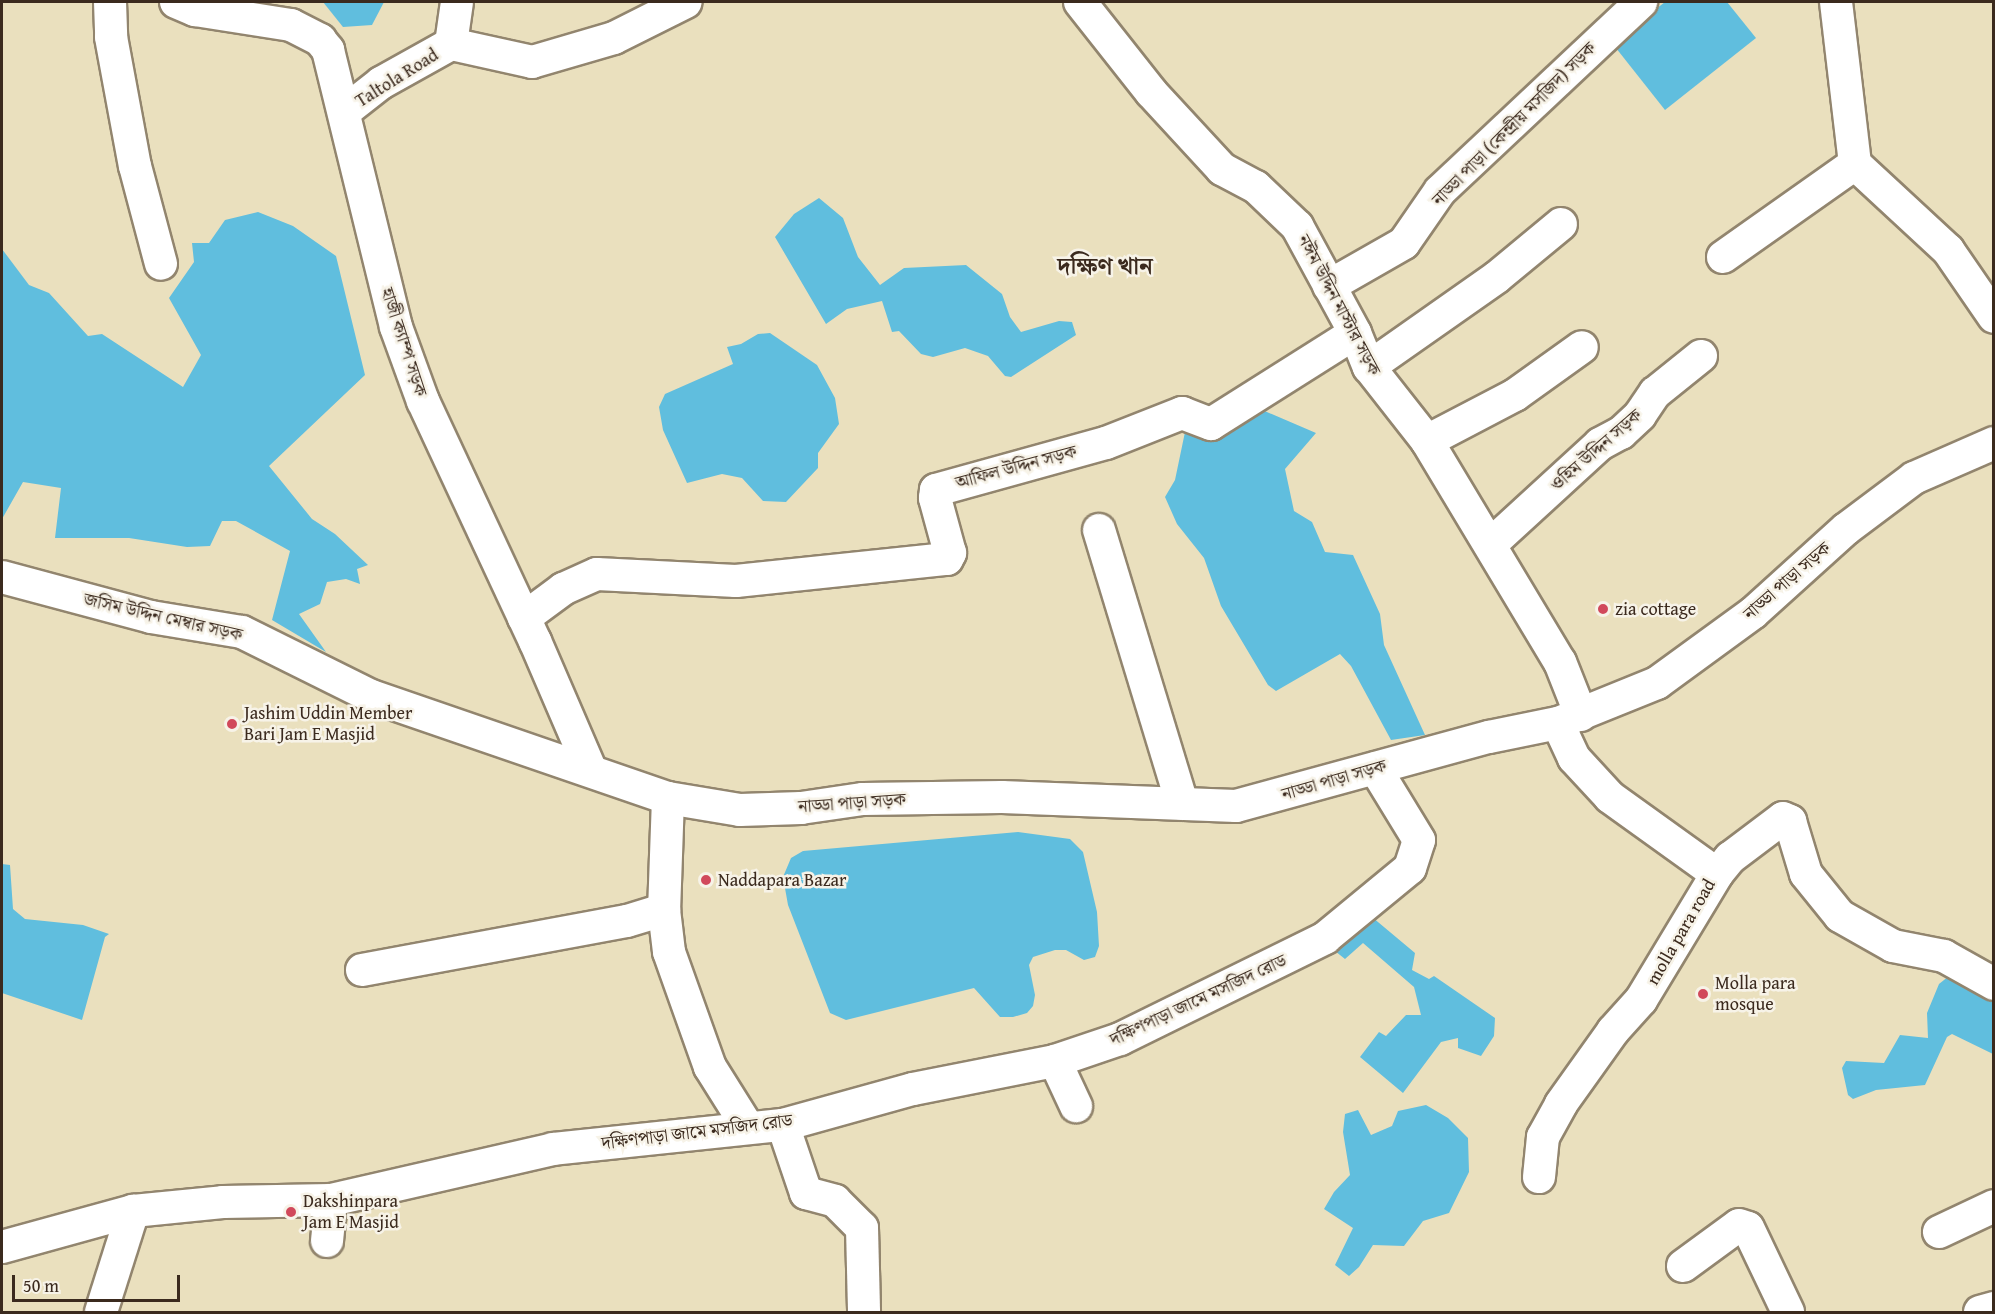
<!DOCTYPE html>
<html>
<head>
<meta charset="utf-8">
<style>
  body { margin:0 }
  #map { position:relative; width:1995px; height:1314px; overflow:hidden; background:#eae0be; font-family:"Gentium Book Plus","Noto Serif Bengali",serif }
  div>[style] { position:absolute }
  .water>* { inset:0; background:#60bede }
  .roads { filter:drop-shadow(2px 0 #92856e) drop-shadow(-2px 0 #92856e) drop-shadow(0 2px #92856e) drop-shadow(0 -2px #92856e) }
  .minor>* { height:32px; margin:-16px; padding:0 16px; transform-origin:16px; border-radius:16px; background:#fff }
  .dots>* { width:16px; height:16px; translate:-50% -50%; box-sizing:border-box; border:3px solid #f7f3e8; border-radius:50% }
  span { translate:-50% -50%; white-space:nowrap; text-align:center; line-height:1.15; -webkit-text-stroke:5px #f7f3e8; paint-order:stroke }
  .street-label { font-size:18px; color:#3b2a1e }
  .poi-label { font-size:18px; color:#3b2a1e }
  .left { translate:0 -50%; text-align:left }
  .district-label { font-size:24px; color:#3b2a1e; font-weight:700 }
  .frame { position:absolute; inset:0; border:3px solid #3b2a1e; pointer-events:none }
  .scale { position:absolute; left:12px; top:1275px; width:168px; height:27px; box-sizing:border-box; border:3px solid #3b2a1e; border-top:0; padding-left:8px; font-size:18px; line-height:21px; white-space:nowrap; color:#3b2a1e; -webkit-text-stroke:4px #f7f3e8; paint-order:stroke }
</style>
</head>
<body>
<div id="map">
  <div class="water">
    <div style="clip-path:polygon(323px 2px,384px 2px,372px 25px,343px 27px)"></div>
    <div style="clip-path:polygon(1665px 2px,1727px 2px,1756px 38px,1665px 110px,1612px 43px)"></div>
    <div style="clip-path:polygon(819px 198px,843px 218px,858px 257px,880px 285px,904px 268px,966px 265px,1002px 294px,1010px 317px,1021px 332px,1059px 321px,1072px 322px,1076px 335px,1011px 377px,1005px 376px,988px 356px,965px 348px,933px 357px,921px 354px,899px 331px,892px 332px,882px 301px,847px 309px,826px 324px,775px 237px,794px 214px)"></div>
    <div style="clip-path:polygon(258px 212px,293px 226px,336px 256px,365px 375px,269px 466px,312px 519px,335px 534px,368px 565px,357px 569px,360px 584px,346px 579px,327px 582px,320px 604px,299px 614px,326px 652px,272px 620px,290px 551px,236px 521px,222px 521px,210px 546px,187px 547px,129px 538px,55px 538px,61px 488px,23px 482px,2px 519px,2px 249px,29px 285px,49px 293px,88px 336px,102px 334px,183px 387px,201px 355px,169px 298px,194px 262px,192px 243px,209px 243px,225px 220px)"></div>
    <div style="clip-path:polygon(770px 333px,817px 365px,835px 398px,839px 424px,818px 453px,818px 468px,786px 502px,763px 501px,742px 478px,722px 474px,687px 483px,663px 430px,659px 407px,665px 394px,733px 364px,727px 347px,741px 344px,758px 334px)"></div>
    <div style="clip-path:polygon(1260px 409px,1316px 433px,1285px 469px,1294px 511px,1312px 522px,1325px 552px,1353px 555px,1380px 614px,1384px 645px,1425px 735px,1391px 740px,1351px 666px,1340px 654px,1276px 691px,1268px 685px,1221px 606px,1204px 558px,1177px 524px,1165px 497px,1175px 480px,1185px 432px,1192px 422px,1215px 433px,1236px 427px)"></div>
    <div style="clip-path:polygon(1018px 832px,1070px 839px,1083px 852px,1097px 912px,1099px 946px,1095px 957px,1084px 960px,1066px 950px,1055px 950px,1033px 957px,1029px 965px,1035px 995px,1033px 1006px,1027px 1013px,1013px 1017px,1000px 1017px,974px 988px,846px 1020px,830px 1013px,788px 905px,783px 877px,791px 858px,803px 851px)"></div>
    <div style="clip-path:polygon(2px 864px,10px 865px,13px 909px,25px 919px,83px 925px,109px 934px,105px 937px,82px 1020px,2px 993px)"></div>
    <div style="clip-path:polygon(1372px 917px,1415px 953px,1412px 970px,1429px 979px,1434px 976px,1495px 1018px,1494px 1036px,1481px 1056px,1458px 1048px,1458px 1038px,1441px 1042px,1403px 1093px,1360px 1057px,1379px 1032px,1386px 1036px,1406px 1015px,1421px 1015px,1414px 987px,1363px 943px,1345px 959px,1330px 947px)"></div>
    <div style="clip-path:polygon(1949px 976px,1993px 994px,1993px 1054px,1952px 1034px,1947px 1037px,1925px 1085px,1876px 1090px,1853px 1099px,1848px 1095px,1842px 1068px,1846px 1061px,1884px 1063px,1900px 1035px,1928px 1038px,1927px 1013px,1939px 984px)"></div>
    <div style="clip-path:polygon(1426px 1105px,1448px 1118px,1468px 1138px,1469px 1172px,1449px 1213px,1423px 1221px,1404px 1246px,1373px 1245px,1359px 1267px,1349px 1276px,1335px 1265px,1353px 1228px,1324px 1209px,1334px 1192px,1350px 1175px,1343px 1132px,1345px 1114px,1358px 1110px,1371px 1135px,1392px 1126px,1398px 1111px)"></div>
  </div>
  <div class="roads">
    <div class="minor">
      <div style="left:110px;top:2px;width:35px;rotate:88deg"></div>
      <div style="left:111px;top:37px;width:131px;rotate:79.5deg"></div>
      <div style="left:135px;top:166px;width:101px;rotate:75.1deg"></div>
      <div style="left:176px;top:2px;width:21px;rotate:23deg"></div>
      <div style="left:195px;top:10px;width:97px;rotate:8.9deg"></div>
      <div style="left:291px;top:25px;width:33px;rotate:27deg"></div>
      <div style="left:320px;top:40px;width:13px;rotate:51deg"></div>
      <div style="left:328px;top:50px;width:285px;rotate:76.2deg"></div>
      <div style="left:396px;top:327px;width:79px;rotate:70deg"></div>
      <div style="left:423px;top:401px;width:265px;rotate:65deg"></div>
      <div style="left:535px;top:641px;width:139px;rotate:66.7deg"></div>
      <div style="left:1080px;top:2px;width:115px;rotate:51.7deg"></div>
      <div style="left:1151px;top:92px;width:105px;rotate:47.3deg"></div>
      <div style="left:1222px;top:169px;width:38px;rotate:28deg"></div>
      <div style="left:1256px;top:187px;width:57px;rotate:43.6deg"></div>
      <div style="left:1297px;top:226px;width:122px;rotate:61.5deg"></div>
      <div style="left:1355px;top:333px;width:37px;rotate:68deg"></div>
      <div style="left:1369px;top:367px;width:94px;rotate:51.9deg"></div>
      <div style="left:1427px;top:441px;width:258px;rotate:59deg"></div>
      <div style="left:1560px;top:662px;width:57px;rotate:68.4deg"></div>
      <div style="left:1836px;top:2px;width:163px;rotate:83.3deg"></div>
      <div style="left:1855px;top:164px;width:127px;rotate:42.8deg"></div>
      <div style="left:1948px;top:250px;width:81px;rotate:55.5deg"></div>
      <div style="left:451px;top:44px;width:83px;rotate:12.5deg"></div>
      <div style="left:532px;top:62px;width:85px;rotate:-16.3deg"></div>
      <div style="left:614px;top:38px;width:80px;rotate:-26.6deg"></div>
      <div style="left:451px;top:44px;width:42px;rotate:-81.9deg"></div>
      <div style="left:344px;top:112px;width:47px;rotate:-38.1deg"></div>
      <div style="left:381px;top:83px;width:80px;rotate:-29.1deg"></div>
      <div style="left:1723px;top:257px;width:161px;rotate:-35.2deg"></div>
      <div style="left:1329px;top:286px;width:86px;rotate:-29.8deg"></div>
      <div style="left:1404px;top:243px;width:63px;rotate:-55.3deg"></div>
      <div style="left:1440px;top:191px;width:276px;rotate:-43.2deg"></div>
      <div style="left:1369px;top:367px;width:156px;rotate:-35.1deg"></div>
      <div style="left:1497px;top:277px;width:83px;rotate:-39.6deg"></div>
      <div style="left:1427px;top:441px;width:99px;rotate:-27.6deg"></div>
      <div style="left:1515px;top:395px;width:82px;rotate:-35.6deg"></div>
      <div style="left:1099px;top:530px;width:286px;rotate:73.1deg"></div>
      <div style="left:1491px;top:544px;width:148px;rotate:-42.5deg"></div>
      <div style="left:1600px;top:444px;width:24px;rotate:-28deg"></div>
      <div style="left:1621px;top:433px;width:26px;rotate:-43deg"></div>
      <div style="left:1640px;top:415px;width:27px;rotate:-56deg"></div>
      <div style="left:1655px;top:393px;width:59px;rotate:-38.8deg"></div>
      <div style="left:2px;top:577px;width:154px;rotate:15deg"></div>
      <div style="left:151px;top:617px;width:92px;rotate:9.4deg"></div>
      <div style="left:242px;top:632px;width:144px;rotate:26.4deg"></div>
      <div style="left:371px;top:696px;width:314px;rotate:19deg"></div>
      <div style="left:668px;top:798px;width:73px;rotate:9.5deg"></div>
      <div style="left:740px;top:810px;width:61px;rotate:-1.9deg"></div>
      <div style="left:801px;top:808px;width:63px;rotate:-8.3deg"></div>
      <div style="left:863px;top:799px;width:139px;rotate:-0.8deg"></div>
      <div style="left:1002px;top:797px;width:234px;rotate:2.2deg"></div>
      <div style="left:1236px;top:806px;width:262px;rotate:-15.3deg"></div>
      <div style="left:1489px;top:737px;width:70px;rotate:-11.5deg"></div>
      <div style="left:1558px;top:723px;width:107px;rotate:-22deg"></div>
      <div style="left:1657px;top:683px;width:119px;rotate:-36.1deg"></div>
      <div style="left:1753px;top:613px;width:125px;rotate:-42.1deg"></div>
      <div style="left:1846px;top:529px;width:85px;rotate:-36.9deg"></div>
      <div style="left:1914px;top:478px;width:87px;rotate:-23.6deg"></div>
      <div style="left:524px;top:618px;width:49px;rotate:-36.6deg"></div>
      <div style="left:563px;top:589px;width:37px;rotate:-24deg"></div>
      <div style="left:597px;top:574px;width:139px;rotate:2.9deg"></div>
      <div style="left:736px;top:581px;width:212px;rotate:-6deg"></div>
      <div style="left:947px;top:559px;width:7px;rotate:-63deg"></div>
      <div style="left:950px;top:553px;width:57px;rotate:-105.3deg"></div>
      <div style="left:935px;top:498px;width:8px;rotate:-83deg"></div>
      <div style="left:936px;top:490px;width:176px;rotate:-15.5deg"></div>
      <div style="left:1106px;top:443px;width:82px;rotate:-21.5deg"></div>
      <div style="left:1182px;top:413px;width:31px;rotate:21deg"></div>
      <div style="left:1211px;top:424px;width:170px;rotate:-32.3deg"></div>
      <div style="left:668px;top:798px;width:112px;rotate:92deg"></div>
      <div style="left:664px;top:910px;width:42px;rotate:83.2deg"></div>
      <div style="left:669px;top:952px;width:122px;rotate:70.4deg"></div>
      <div style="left:710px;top:1067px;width:70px;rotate:57.9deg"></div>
      <div style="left:1717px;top:874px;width:21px;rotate:-51deg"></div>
      <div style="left:1730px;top:858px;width:66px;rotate:-37deg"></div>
      <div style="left:1783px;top:818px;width:8px;rotate:23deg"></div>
      <div style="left:1790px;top:821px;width:55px;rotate:73.2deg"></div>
      <div style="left:1806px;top:874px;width:54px;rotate:51deg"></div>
      <div style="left:1840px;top:916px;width:61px;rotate:29.5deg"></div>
      <div style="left:1893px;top:946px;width:52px;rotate:11.1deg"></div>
      <div style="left:1944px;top:956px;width:57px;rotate:29.2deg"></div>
      <div style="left:362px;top:970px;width:269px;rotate:-10.5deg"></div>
      <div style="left:627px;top:921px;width:39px;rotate:-17deg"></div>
      <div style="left:1055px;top:1061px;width:50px;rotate:65deg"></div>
      <div style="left:783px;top:1125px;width:72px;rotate:71.3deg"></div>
      <div style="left:806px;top:1193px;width:30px;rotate:15deg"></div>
      <div style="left:835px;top:1201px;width:38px;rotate:45deg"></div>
      <div style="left:862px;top:1228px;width:84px;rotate:88.6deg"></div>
      <div style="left:1539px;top:1177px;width:40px;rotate:-84.3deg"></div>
      <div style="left:1543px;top:1137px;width:38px;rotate:-61deg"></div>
      <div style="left:1561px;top:1104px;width:90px;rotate:-54.5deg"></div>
      <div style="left:1613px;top:1031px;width:42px;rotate:-47.9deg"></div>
      <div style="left:1641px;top:1000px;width:147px;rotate:-58.9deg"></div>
      <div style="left:1717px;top:874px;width:132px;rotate:-144.3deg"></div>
      <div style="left:1610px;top:797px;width:53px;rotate:-132.7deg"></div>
      <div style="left:1574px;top:758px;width:38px;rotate:-115deg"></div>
      <div style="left:1939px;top:1232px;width:61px;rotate:-25.3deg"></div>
      <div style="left:327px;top:1241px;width:41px;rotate:-84.4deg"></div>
      <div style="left:2px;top:1247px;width:136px;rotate:-15.4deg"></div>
      <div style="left:133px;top:1211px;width:90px;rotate:-5.7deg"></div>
      <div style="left:223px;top:1202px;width:108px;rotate:-1.1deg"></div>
      <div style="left:331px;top:1200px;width:228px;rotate:-12.9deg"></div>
      <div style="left:553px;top:1149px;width:231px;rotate:-6deg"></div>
      <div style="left:783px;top:1125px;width:135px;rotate:-15.5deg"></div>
      <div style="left:913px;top:1089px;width:145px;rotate:-11.2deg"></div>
      <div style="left:1055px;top:1061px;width:69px;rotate:-18.7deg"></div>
      <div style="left:1120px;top:1039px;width:229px;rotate:-26.2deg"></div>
      <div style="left:1325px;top:938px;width:110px;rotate:-39.5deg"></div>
      <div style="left:1410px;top:868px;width:29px;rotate:-72deg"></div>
      <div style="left:1419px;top:840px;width:84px;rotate:-121.4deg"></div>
      <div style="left:1683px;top:1266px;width:69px;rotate:-36.2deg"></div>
      <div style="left:1739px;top:1225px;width:9px;rotate:18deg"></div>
      <div style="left:1748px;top:1228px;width:93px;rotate:64.5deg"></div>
      <div style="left:101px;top:1312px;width:106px;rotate:-72.4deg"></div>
      <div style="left:1980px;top:1312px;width:15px;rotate:-16deg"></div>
    </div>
  </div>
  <div class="dots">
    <div style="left:1603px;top:609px;background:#d1495b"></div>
    <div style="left:232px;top:724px;background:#d1495b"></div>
    <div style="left:706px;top:880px;background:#d1495b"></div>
    <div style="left:1703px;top:994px;background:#d1495b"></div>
    <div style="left:291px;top:1212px;background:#d1495b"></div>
  </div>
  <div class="street-label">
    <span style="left:397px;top:78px;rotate:-32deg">Taltola Road</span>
    <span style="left:1514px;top:124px;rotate:-45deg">নাড্ডা পাড়া (কেন্দ্রীয় মসজিদ) সড়ক</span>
    <span style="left:1339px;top:305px;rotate:62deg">নঈম উদ্দিন মাস্টার সড়ক</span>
    <span style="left:404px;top:342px;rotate:72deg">হাজী ক্যাম্প সড়ক</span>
    <span style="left:1596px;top:450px;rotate:-41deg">ওহিম উদ্দিন সড়ক</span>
    <span style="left:1016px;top:467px;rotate:-15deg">আফিল উদ্দিন সড়ক</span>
    <span style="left:1787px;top:581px;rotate:-41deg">নাড্ডা পাড়া সড়ক</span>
    <span style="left:163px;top:617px;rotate:13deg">জসিম উদ্দিন মেম্বার সড়ক</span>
    <span style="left:1334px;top:780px;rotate:-16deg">নাড্ডা পাড়া সড়ক</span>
    <span style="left:852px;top:803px;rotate:-4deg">নাড্ডা পাড়া সড়ক</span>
    <span style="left:1681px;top:932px;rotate:-60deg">molla para road</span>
    <span style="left:1198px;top:1000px;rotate:-25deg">দক্ষিণপাড়া জামে মসজিদ রোড</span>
    <span style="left:697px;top:1132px;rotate:-7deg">দক্ষিণপাড়া জামে মসজিদ রোড</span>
  </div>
  <div class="poi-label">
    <span class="left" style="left:1615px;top:609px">zia cottage</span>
    <span class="left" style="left:244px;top:724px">Jashim Uddin Member<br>Bari Jam E Masjid</span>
    <span class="left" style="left:718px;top:880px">Naddapara Bazar</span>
    <span class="left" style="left:1715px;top:994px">Molla para<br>mosque</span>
    <span class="left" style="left:303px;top:1212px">Dakshinpara<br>Jam E Masjid</span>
  </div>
  <div class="district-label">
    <span style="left:1105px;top:266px">দক্ষিণ খান</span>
  </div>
  <div class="frame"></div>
  <div class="scale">50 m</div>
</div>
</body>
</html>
